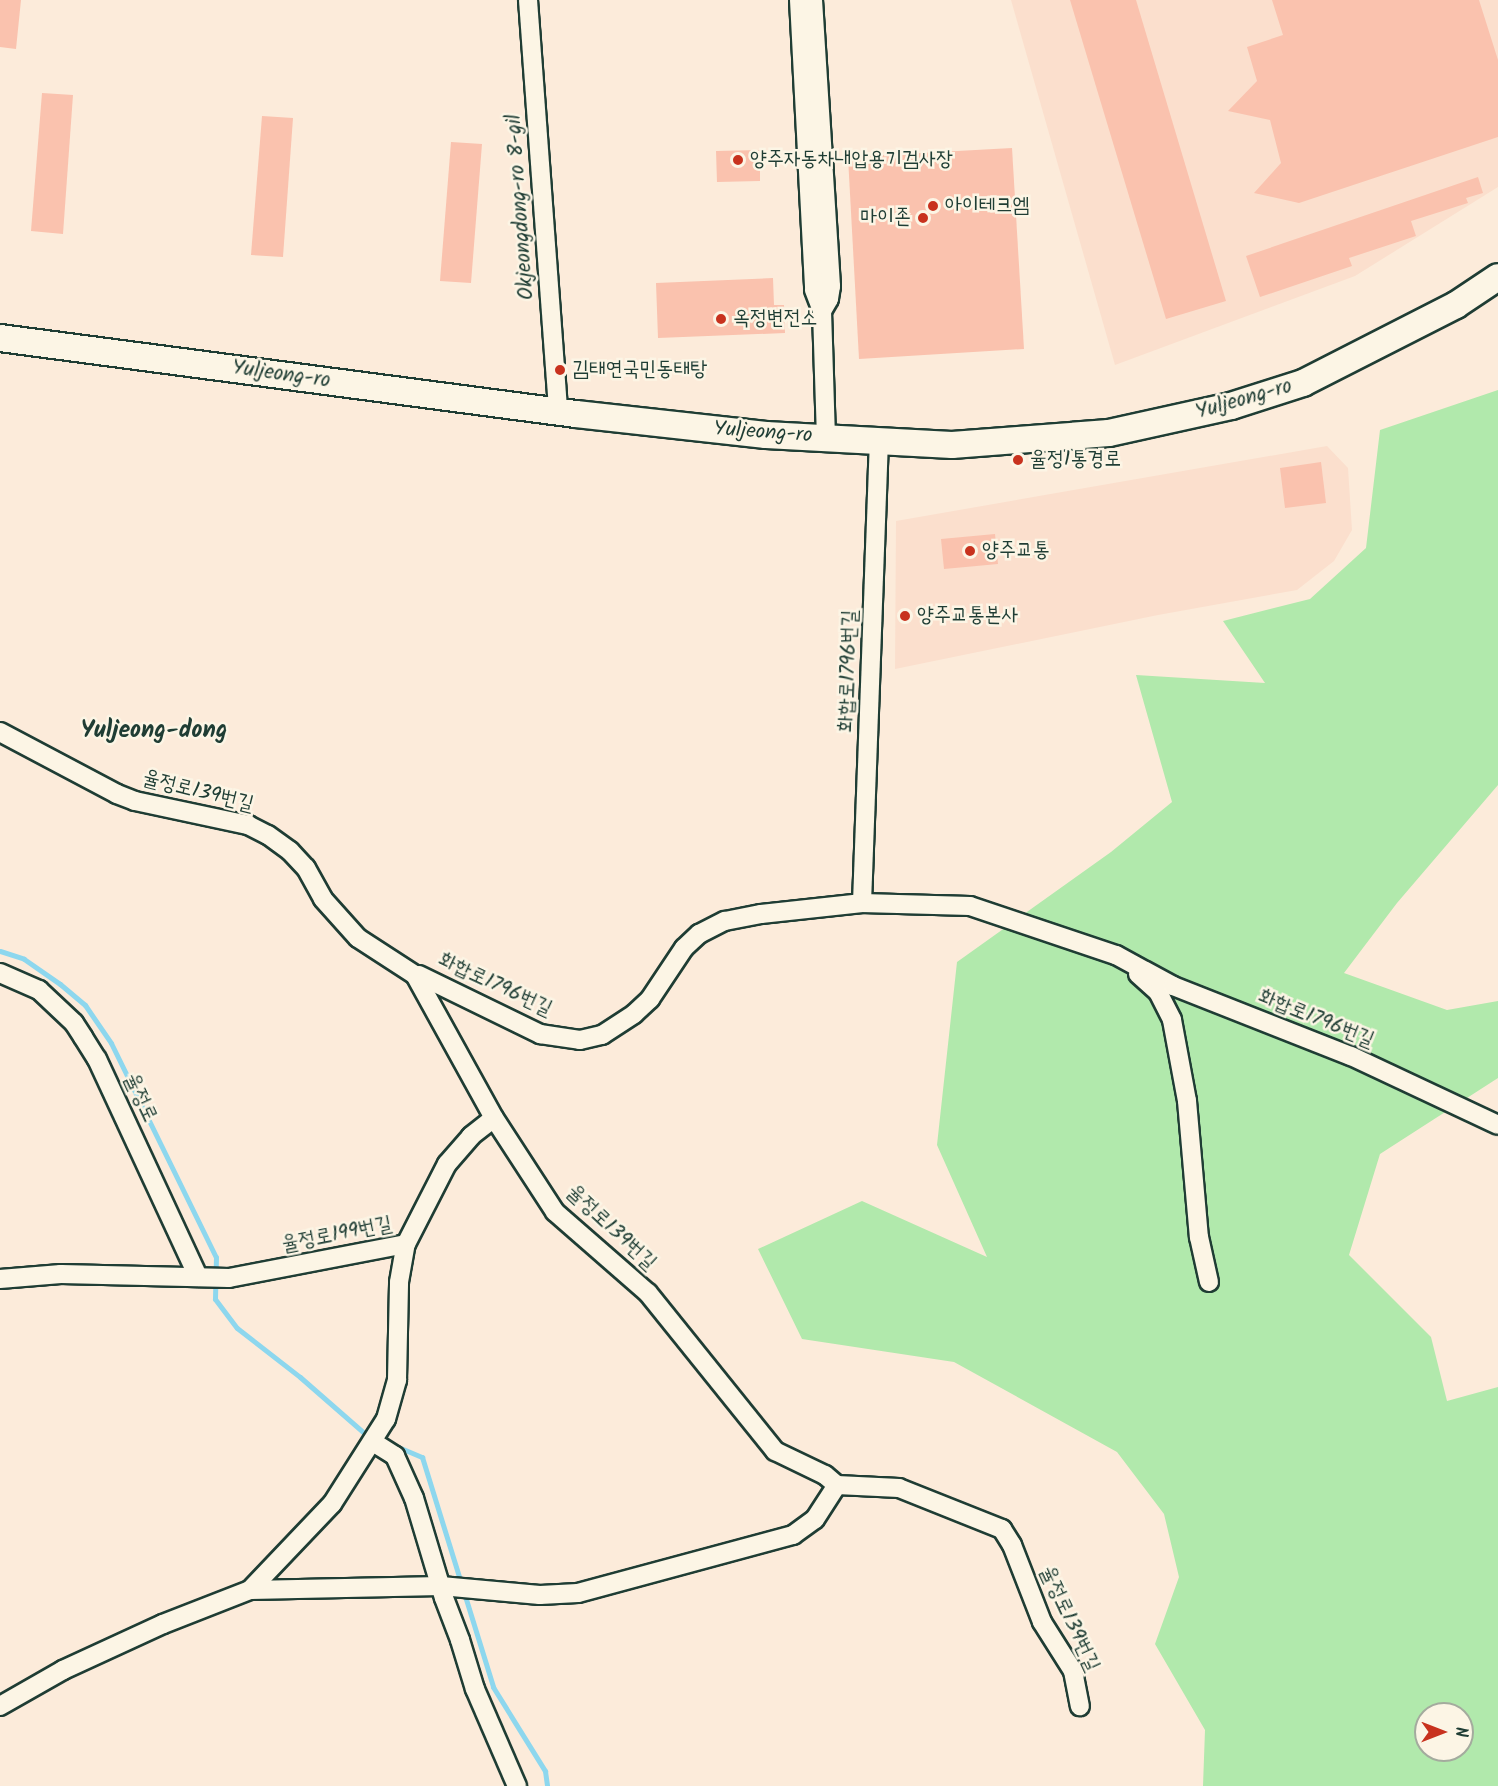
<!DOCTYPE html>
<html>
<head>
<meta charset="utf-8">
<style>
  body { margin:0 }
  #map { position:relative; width:1498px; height:1786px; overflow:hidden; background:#fcebda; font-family:Kalam,"Poor Story",sans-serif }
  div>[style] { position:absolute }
  .built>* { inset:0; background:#fbdfcd }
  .green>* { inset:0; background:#b1e9ac }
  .stream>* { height:5px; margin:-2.5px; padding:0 2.5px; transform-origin:2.5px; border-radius:2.5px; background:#8dd7ee }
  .building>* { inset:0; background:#fac2ae }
  .roads { filter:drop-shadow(2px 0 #1f3d34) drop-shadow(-2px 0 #1f3d34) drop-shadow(0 2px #1f3d34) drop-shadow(0 -2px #1f3d34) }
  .minor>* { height:18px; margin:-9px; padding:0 9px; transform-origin:9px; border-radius:9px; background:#fcf5e5 }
  .secondary>* { height:26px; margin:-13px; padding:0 13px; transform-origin:13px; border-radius:13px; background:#fcf5e5 }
  .dots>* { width:16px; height:16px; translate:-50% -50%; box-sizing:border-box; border:3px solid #fcf5e5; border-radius:50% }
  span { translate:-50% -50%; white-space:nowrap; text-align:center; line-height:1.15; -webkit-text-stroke:5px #fcf5e5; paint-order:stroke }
  .poi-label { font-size:21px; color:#1f3d34 }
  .left { translate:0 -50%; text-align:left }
  .right { translate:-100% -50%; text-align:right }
  .street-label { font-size:21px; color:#1f3d34 }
  .quarter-label { font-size:24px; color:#1f3d34; font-weight:700 }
  .north { position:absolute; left:1414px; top:1702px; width:60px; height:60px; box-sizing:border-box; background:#fcf5e5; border:2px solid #a4ab9e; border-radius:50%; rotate:90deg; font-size:16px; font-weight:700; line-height:24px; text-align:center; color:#1f3d34 }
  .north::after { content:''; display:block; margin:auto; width:21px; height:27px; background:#c8321e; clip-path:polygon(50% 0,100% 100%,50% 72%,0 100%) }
</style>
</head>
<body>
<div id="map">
  <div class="built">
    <div style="clip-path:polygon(1011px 0,1498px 0,1498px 187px,1355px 276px,1115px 365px)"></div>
    <div style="clip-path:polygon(1327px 446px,1348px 468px,1352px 530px,1334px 561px,1297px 590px,1158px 615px,895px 669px,896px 521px)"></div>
  </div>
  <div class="green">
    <div style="clip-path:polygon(evenodd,1498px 390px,1498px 785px,1397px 903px,1344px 973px,1447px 1010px,1498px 1001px,1498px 1078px,1380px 1154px,1349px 1255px,1431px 1337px,1447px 1401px,1498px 1387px,1498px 1786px,1203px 1786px,1205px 1730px,1155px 1644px,1179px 1577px,1164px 1514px,1117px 1452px,954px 1362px,802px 1339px,758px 1249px,862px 1201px,987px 1257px,937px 1145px,957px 962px,1111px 852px,1172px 802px,1136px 675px,1265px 683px,1223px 621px,1310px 599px,1366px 548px,1380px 430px,1498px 390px,1426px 1714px,1462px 1714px,1462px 1750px,1426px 1750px,1426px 1714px)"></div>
  </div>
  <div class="stream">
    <div style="left:0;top:951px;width:25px;rotate:18deg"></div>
    <div style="left:24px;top:959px;width:44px;rotate:34.8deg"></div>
    <div style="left:60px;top:984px;width:33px;rotate:40deg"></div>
    <div style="left:85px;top:1005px;width:46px;rotate:55.6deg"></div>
    <div style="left:111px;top:1043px;width:238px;rotate:63.9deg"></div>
    <div style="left:216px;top:1257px;width:42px;rotate:91.4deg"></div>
    <div style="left:215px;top:1299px;width:36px;rotate:53deg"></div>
    <div style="left:237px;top:1328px;width:80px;rotate:37.9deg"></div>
    <div style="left:300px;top:1377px;width:85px;rotate:41.2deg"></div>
    <div style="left:364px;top:1433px;width:8px;rotate:23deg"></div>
    <div style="left:391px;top:1444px;width:34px;rotate:23deg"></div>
    <div style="left:422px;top:1457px;width:241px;rotate:72.8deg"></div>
    <div style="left:493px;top:1687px;width:99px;rotate:58.2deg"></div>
    <div style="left:545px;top:1771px;width:15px;rotate:82deg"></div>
  </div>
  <div class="building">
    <div style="clip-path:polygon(0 0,21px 0,16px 49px,0 47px)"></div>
    <div style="clip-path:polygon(1070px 0,1136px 0,1226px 301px,1166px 319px)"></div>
    <div style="clip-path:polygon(1272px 0,1479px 0,1498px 60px,1498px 137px,1299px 203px,1254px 193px,1281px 163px,1270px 120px,1228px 111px,1257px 81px,1247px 47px,1283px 35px)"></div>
    <div style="clip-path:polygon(42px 93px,73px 95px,63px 234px,31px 231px)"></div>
    <div style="clip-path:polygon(262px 116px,293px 118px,283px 257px,251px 255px)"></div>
    <div style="clip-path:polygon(451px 142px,482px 144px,471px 283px,440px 281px)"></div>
    <div style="clip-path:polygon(1012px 148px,1024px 349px,859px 359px,848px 157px)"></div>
    <div style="clip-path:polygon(760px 150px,760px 181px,717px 182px,716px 151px)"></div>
    <div style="clip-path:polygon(1478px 177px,1483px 193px,1466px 198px,1468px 203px,1411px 221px,1416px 236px,1349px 258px,1352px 266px,1260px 297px,1246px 256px)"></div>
    <div style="clip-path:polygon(773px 278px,774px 305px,784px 305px,785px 333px,658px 338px,656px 283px)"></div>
    <div style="clip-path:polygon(1321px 462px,1326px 503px,1285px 508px,1280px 468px)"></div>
    <div style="clip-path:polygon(995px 534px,998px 564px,944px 569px,941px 539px)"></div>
  </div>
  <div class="roads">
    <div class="minor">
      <div style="left:528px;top:0;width:413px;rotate:85.8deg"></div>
      <div style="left:799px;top:0;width:290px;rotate:87deg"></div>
      <div style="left:814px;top:290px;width:22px;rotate:69deg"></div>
      <div style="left:822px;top:311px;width:126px;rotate:88.2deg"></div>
      <div style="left:813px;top:0;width:287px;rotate:86.4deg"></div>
      <div style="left:831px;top:286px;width:13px;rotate:99deg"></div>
      <div style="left:829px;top:299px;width:14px;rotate:120deg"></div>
      <div style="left:0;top:732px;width:132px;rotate:27.9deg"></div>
      <div style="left:117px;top:794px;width:19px;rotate:21deg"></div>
      <div style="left:135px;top:801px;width:116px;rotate:12deg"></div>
      <div style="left:248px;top:825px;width:22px;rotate:27deg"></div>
      <div style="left:268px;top:835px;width:27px;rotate:36deg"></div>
      <div style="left:290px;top:851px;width:23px;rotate:47deg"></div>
      <div style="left:306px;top:868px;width:35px;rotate:61deg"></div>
      <div style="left:323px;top:899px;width:52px;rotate:48.1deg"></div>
      <div style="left:358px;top:938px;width:68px;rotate:33deg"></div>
      <div style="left:415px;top:975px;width:163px;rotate:61.1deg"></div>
      <div style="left:494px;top:1118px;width:112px;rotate:57deg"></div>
      <div style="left:555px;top:1212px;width:123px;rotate:41.1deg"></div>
      <div style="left:648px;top:1293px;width:203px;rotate:51.2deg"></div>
      <div style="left:775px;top:1451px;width:55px;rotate:25.6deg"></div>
      <div style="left:825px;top:1475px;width:16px;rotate:40deg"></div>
      <div style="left:837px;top:1485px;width:62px;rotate:2.8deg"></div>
      <div style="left:899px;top:1488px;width:111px;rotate:21.7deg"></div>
      <div style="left:1002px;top:1529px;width:19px;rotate:58deg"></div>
      <div style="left:1012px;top:1545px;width:83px;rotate:68.7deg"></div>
      <div style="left:1042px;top:1622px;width:58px;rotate:57.7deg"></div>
      <div style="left:1073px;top:1671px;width:36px;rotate:79deg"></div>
      <div style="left:862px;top:903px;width:462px;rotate:-87.9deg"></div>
      <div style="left:0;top:973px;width:43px;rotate:23.6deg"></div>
      <div style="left:39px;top:990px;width:48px;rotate:43.3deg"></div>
      <div style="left:74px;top:1023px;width:17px;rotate:57deg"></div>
      <div style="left:83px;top:1037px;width:26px;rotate:58deg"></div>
      <div style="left:97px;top:1059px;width:240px;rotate:65.1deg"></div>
      <div style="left:1138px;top:974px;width:27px;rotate:42deg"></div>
      <div style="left:1158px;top:992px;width:31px;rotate:63deg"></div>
      <div style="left:1172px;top:1020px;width:82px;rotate:79.5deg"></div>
      <div style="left:1187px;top:1101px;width:137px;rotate:85deg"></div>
      <div style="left:1199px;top:1237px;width:46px;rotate:77.5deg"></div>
      <div style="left:419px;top:975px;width:135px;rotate:26deg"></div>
      <div style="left:540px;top:1034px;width:40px;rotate:8.5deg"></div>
      <div style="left:580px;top:1040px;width:23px;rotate:-13deg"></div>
      <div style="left:602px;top:1035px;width:38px;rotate:-33deg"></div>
      <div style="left:634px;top:1014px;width:22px;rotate:-43deg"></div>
      <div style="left:650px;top:999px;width:61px;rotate:-56.3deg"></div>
      <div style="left:684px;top:948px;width:21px;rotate:-43deg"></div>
      <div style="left:699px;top:934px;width:29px;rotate:-27deg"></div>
      <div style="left:725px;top:921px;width:37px;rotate:-11deg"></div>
      <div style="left:761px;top:914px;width:102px;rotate:-6.2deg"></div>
      <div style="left:862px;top:903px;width:108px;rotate:1.6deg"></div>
      <div style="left:970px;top:906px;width:154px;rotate:18.6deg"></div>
      <div style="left:1116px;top:955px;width:65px;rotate:28.5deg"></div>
      <div style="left:1173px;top:986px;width:191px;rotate:21.5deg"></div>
      <div style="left:1351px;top:1056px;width:162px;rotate:25.1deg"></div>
      <div style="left:0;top:1279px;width:61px;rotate:-4.7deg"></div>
      <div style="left:61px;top:1274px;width:168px;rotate:1.4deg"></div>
      <div style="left:229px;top:1278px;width:180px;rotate:-10.9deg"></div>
      <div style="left:406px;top:1244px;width:90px;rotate:-62.9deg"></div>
      <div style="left:447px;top:1164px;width:37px;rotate:-49deg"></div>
      <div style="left:471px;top:1136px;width:29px;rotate:-38deg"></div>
      <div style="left:373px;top:1442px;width:26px;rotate:32deg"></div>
      <div style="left:395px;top:1456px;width:46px;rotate:65.7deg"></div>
      <div style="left:414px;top:1498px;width:104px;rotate:73.3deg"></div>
      <div style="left:444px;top:1598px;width:45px;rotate:69.1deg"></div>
      <div style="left:460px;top:1640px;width:51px;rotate:73deg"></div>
      <div style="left:475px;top:1689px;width:106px;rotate:66.6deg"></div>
      <div style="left:250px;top:1590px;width:191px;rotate:-1.2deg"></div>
      <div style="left:441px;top:1586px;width:99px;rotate:5.2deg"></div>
      <div style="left:540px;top:1595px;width:38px;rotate:-3deg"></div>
      <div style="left:578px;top:1593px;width:223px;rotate:-15.1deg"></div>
      <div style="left:793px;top:1535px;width:27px;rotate:-36deg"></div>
      <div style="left:815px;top:1519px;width:40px;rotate:-57.1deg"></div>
      <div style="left:0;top:1706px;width:73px;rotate:-29.7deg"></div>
      <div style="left:63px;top:1670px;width:110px;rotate:-24.7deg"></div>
      <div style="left:163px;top:1624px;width:93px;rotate:-21.3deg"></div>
      <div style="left:250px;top:1590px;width:119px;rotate:-46.4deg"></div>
      <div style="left:332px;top:1504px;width:101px;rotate:-57.6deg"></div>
      <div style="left:386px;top:1419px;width:41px;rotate:-74.2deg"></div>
      <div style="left:397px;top:1380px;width:98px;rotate:-88.8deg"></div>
      <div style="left:399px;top:1282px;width:39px;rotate:-80deg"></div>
    </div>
    <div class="secondary">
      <div style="left:0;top:338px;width:581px;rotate:7.52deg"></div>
      <div style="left:576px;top:414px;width:191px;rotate:6.3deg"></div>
      <div style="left:766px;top:435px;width:186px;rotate:3.1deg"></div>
      <div style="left:952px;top:445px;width:157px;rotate:-4.4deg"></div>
      <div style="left:1109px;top:433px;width:125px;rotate:-12.5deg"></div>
      <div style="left:1231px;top:406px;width:76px;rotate:-17.7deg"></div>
      <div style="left:1303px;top:383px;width:172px;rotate:-27deg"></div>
      <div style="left:1456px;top:305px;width:50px;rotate:-33.7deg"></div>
    </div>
  </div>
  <div class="dots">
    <div style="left:738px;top:160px;background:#c8321e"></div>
    <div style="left:933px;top:206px;background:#c8321e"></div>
    <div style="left:923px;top:218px;background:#c8321e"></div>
    <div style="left:721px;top:319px;background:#c8321e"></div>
    <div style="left:560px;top:370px;background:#c8321e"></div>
    <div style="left:1018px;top:460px;background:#c8321e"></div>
    <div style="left:970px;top:551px;background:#c8321e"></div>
    <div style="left:905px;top:616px;background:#c8321e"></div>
  </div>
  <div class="poi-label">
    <span class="left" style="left:750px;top:160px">양주자동차내압용기검사장</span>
    <span class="left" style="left:945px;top:206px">아이테크엠</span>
    <span class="right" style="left:911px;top:218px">마이존</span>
    <span class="left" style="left:733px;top:319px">옥정변전소</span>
    <span class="left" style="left:572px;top:370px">김태연국민동태탕</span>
    <span class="left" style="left:1030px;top:460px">율정1통경로</span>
    <span class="left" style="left:982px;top:551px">양주교통</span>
    <span class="left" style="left:917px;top:616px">양주교통본사</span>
  </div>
  <div class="street-label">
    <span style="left:521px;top:207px;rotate:-94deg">Okjeongdong-ro 8-gil</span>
    <span style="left:281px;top:375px;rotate:8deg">Yuljeong-ro</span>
    <span style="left:1244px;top:400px;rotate:-16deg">Yuljeong-ro</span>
    <span style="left:763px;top:433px;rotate:4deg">Yuljeong-ro</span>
    <span style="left:849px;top:671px;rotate:-88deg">화합로1796번길</span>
    <span style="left:198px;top:792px;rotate:14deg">율정로139번길</span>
    <span style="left:495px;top:985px;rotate:25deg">화합로1796번길</span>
    <span style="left:1316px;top:1019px;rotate:22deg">화합로1796번길</span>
    <span style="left:140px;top:1098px;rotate:65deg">율정로</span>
    <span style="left:611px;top:1228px;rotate:43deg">율정로139번길</span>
    <span style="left:337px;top:1235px;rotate:-11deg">율정로199번길</span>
    <span style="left:1069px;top:1619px;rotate:65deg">율정로139번길</span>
  </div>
  <div class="quarter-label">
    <span style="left:154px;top:731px">Yuljeong-dong</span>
  </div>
  <div class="north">N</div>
</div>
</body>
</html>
